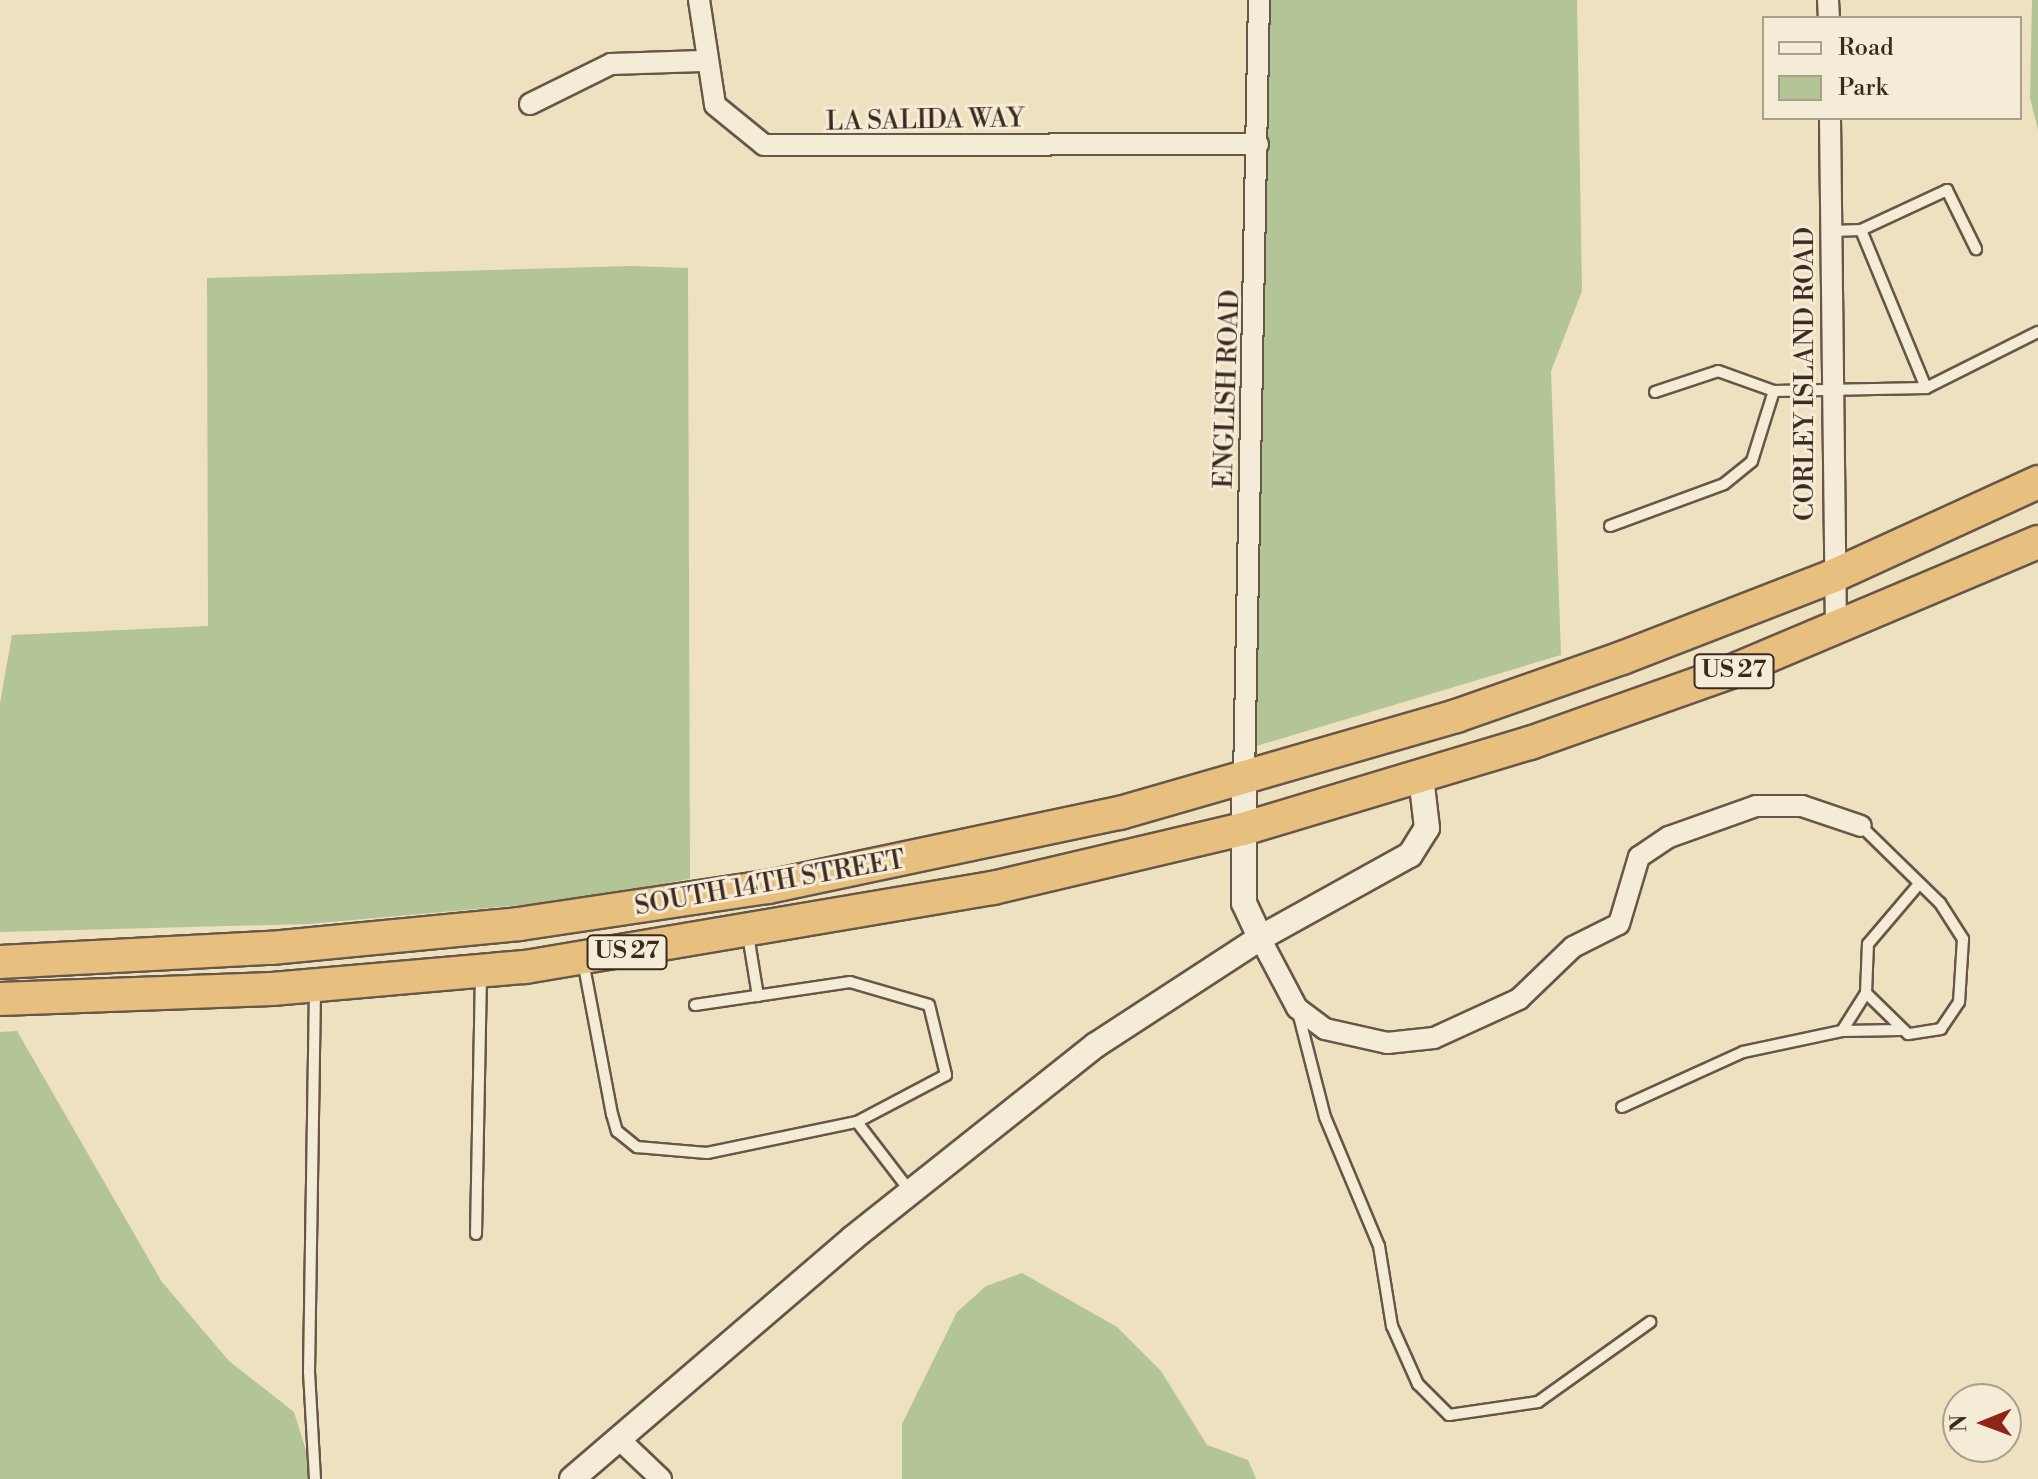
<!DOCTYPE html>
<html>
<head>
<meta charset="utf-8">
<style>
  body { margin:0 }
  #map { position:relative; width:2038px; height:1479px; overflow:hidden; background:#eee1c0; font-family:"Libre Bodoni",serif }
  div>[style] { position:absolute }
  .green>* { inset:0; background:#b3c497 }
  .roads { filter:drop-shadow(2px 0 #685648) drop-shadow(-2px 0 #685648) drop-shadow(0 2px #685648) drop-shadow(0 -2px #685648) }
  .service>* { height:10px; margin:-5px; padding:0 5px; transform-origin:5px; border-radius:5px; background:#f4ecd6 }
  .minor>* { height:20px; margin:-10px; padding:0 10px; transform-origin:10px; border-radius:10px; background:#f4ecd6 }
  .tertiary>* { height:24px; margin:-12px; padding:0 12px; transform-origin:12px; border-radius:12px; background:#f4ecd6 }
  .trunk>* { height:32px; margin:-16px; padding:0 16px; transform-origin:16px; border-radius:16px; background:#e7c080 }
  span { translate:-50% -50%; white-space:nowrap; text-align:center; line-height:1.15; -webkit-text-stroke:6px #f4ecd6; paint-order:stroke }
  .shield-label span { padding:2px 6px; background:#f4ecd6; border:2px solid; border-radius:6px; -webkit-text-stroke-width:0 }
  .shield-label { font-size:24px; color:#3c2820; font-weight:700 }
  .street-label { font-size:26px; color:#3c2820 }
  .legend { position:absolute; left:1762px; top:16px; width:260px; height:104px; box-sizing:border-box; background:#f4ecd6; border:2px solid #aa9e8d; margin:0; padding:10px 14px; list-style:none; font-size:24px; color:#3c2820 }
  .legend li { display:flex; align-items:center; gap:16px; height:40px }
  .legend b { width:40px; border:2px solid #aa9e8d }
  .north { position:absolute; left:1942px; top:1383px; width:80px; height:80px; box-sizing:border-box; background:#f4ecd6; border:2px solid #aa9e8d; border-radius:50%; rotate:269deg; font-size:22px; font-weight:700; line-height:32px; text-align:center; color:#3c2820 }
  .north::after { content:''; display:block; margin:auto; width:28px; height:36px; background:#8f2418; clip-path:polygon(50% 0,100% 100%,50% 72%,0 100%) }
</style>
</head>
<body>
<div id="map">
  <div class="green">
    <div style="clip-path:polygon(1259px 0,1577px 0,1582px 291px,1551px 371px,1561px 655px,1253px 747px)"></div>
    <div style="clip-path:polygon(2032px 0,2038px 0,2038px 130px,2030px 98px)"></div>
    <div style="clip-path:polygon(631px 266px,688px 268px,690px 879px,554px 902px,309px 924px,0 932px,0 703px,12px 635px,208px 626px,207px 278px)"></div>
    <div style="clip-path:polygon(17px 1031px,162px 1282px,229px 1361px,294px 1412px,315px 1479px,0 1479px,0 1032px)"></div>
    <div style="clip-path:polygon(1022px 1273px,1117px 1327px,1161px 1371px,1207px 1445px,1248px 1460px,1256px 1479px,902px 1479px,902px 1424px,957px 1312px,986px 1286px)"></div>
  </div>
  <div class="roads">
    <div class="service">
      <div style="left:1861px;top:230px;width:171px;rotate:67.6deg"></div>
      <div style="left:1832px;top:231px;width:29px;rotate:-2deg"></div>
      <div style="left:1861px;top:230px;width:95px;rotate:-24.9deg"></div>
      <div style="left:1947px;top:190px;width:66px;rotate:63.8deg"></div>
      <div style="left:1655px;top:392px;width:66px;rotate:-18.4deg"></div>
      <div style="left:1718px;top:371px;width:59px;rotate:19.7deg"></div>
      <div style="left:1774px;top:391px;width:152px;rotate:-1.1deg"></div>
      <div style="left:1926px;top:388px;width:125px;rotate:-26.6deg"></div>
      <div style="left:1610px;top:526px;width:121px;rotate:-20.2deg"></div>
      <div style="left:1724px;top:484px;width:36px;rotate:-39deg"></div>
      <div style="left:1752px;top:461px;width:73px;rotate:-72.6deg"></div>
      <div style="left:1861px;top:826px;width:110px;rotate:44.3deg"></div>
      <div style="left:1940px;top:903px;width:43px;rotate:57.4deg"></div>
      <div style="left:1963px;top:939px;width:63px;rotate:93.6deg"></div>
      <div style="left:1959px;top:1002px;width:32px;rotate:124deg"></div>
      <div style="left:1941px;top:1029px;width:33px;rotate:171deg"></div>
      <div style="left:1908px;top:1034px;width:59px;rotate:-135.7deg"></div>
      <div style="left:1866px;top:993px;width:49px;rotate:-87.7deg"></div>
      <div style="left:1868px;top:944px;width:79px;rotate:-49.6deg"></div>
      <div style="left:748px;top:935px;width:62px;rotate:80.7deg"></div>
      <div style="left:583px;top:961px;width:156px;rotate:79.3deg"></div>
      <div style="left:612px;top:1114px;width:18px;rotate:74deg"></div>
      <div style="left:617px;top:1131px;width:26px;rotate:39deg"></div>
      <div style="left:637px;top:1147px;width:70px;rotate:4.9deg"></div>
      <div style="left:707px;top:1153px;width:153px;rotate:-11.7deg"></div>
      <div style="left:857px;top:1122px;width:87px;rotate:52.5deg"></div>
      <div style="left:1866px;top:993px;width:45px;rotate:122.3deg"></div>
      <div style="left:1842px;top:1031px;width:59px;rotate:-1deg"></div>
      <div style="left:695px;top:1005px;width:157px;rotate:-8.4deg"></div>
      <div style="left:850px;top:982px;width:82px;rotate:16.2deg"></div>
      <div style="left:929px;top:1005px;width:72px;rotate:76.3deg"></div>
      <div style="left:946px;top:1075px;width:101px;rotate:152.2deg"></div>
      <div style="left:1298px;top:1012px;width:108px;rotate:75.6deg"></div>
      <div style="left:1325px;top:1117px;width:140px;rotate:67.3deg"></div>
      <div style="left:1379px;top:1246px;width:81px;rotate:80.8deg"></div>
      <div style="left:1392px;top:1326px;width:64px;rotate:65.9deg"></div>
      <div style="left:1418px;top:1384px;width:44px;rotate:45deg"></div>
      <div style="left:1449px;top:1415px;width:90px;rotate:-8.3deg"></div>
      <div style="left:1538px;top:1402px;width:138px;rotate:-35.5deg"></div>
      <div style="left:1622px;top:1107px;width:133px;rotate:-24.4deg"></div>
      <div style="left:1743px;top:1052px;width:101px;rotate:-12deg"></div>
      <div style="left:476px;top:1234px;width:260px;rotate:-88.9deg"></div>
      <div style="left:315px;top:1479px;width:107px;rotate:-93.2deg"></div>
      <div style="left:309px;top:1372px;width:383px;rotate:-89.1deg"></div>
    </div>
    <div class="minor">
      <div style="left:699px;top:0;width:106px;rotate:81.3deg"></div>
      <div style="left:715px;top:105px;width:63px;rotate:39.2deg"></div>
      <div style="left:764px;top:145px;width:494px;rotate:-0.1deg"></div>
      <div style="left:1828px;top:0;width:18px;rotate:87deg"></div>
      <div style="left:530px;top:104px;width:90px;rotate:-26.3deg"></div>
      <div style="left:611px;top:64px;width:91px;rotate:-1.9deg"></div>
      <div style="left:1830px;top:118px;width:512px;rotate:89.33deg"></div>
      <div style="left:1244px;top:779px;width:779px;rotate:-88.9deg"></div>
      <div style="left:1260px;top:938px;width:79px;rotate:62.1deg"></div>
      <div style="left:1297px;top:1008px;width:35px;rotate:37deg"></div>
      <div style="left:1325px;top:1029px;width:64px;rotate:12.7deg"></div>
      <div style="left:1387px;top:1043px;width:47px;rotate:-6.1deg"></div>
      <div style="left:1434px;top:1038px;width:94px;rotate:-24.6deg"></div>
      <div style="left:1519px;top:999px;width:75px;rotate:-43.9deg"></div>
      <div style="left:1573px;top:947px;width:51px;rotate:-26.6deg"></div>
      <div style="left:1619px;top:924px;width:70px;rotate:-73.4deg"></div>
      <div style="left:1639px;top:857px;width:36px;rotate:-34deg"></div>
      <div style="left:1669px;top:837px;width:92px;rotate:-19.6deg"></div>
      <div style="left:1756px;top:806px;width:46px"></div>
      <div style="left:1802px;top:806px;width:62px;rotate:18.7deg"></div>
      <div style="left:619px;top:1439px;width:58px;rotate:43.6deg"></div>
    </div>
    <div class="tertiary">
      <div style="left:1244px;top:779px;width:124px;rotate:90deg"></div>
      <div style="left:1244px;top:903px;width:38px;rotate:65deg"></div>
      <div style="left:572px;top:1479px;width:370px;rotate:-40.6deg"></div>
      <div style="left:853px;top:1238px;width:310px;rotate:-38.5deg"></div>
      <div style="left:1096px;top:1045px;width:196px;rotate:-33.1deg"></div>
      <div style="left:1260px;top:938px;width:171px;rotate:-29deg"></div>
      <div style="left:1410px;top:855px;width:32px;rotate:-58deg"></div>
      <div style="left:1427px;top:828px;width:51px;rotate:-96.7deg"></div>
    </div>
    <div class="trunk">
      <div style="left:0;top:962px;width:271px;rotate:-3deg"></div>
      <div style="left:271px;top:948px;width:249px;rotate:-5.5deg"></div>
      <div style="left:519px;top:924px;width:252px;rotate:-8.5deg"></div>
      <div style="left:768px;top:887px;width:360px;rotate:-11.9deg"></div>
      <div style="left:1120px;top:813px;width:350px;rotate:-16.1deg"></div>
      <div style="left:1456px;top:716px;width:176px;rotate:-19.3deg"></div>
      <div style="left:1622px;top:658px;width:226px;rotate:-21.2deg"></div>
      <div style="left:1833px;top:576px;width:226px;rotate:-24.6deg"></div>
      <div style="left:0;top:999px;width:272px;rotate:-2.1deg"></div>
      <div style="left:272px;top:989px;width:254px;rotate:-5deg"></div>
      <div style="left:525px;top:967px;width:475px;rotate:-9.6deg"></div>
      <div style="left:993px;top:888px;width:257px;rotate:-13.3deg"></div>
      <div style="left:1243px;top:829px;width:300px;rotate:-16.7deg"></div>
      <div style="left:1530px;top:743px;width:212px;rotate:-19.5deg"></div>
      <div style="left:1730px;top:672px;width:334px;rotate:-22.9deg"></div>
    </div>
  </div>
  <div class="shield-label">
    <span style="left:1734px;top:671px">US 27</span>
    <span style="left:627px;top:952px">US 27</span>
  </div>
  <div class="street-label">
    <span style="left:925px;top:121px;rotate:-1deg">LA SALIDA WAY</span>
    <span style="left:1806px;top:374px;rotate:-90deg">CORLEY ISLAND ROAD</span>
    <span style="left:1228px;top:389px;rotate:-88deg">ENGLISH ROAD</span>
    <span style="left:770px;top:884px;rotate:-10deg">SOUTH 14TH STREET</span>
  </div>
  <ul class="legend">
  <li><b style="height:10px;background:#f4ecd6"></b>Road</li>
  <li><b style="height:22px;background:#b3c497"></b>Park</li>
  </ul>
  <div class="north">N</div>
</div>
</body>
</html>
